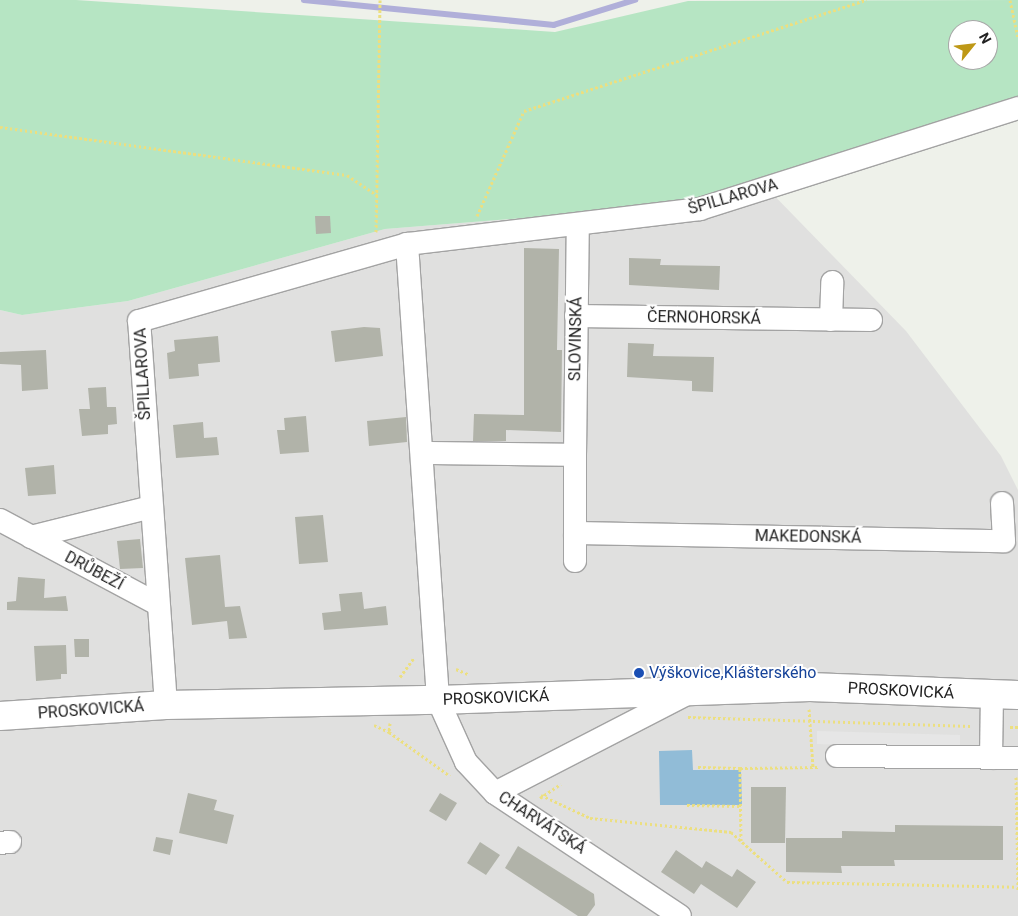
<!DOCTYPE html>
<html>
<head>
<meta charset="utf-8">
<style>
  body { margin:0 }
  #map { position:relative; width:1018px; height:916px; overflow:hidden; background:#eef1ea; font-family:Roboto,sans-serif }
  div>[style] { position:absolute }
  .residential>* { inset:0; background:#e0e0df }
  .grass>* { inset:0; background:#b6e5c3 }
  .pitch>* { inset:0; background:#91bcd7 }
  .parking>* { inset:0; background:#e6e6e6 }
  .stream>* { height:5.5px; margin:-2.75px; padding:0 2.75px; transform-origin:2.75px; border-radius:2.75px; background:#b0afd9 }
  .building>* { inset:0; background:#b1b3a9 }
  .path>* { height:3px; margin-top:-1.5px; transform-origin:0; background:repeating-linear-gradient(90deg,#ecdf80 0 2.5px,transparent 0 5px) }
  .roads { filter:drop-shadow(1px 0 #a3a3a3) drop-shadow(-1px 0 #a3a3a3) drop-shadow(0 1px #a3a3a3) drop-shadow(0 -1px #a3a3a3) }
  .minor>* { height:22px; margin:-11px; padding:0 11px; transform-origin:11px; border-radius:11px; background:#fff }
  .tertiary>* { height:28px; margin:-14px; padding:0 14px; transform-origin:14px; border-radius:14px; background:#fff }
  .dots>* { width:14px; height:14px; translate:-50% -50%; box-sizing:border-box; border:2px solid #fff; border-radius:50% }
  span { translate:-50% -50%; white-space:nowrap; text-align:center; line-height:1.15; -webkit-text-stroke:4px #fff; paint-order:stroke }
  .street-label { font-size:16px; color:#222 }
  .transit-label { font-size:16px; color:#164399 }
  .left { translate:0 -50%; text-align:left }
  .north { position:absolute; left:948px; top:20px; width:50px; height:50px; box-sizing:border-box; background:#fff; border:1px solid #a7a7a7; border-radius:50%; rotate:61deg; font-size:14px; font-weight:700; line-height:20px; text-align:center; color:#222 }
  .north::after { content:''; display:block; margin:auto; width:18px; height:22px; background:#be9816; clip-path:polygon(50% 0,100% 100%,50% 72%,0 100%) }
</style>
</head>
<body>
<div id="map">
  <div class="residential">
    <div style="clip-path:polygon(761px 182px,906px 331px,1001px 456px,1018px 490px,1018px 916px,0 916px,0 310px,22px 315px,128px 301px,385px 229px,685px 205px)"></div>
  </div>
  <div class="grass">
    <div style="clip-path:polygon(evenodd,0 0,76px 0,555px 32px,688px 1px,1018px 0,1018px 99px,685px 205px,385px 229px,128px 301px,22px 315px,0 310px,0 0,958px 30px,988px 30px,988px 60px,958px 60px,958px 30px)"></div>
  </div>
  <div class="pitch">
    <div style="clip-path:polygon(692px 750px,693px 770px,741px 770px,742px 805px,660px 805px,659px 751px)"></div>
  </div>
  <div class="parking">
    <div style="clip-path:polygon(817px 731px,960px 735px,960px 749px,817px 744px)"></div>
  </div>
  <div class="stream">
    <div style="left:304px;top:0;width:251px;rotate:5.7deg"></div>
    <div style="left:554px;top:25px;width:85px;rotate:-17.2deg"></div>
  </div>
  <div class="building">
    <div style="clip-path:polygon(315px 216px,330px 216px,331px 233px,316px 234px)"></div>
    <div style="clip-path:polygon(524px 248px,559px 249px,557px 350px,562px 350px,561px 432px,506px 430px,506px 441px,473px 441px,474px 414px,524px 415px)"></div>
    <div style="clip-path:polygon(629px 258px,661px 259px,660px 265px,720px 266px,719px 290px,629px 285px)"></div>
    <div style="clip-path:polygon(364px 327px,380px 328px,383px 356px,335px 362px,331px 331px)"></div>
    <div style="clip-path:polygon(218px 336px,220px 362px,198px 364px,199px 376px,169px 379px,167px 353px,175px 351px,174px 340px)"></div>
    <div style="clip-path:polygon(628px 343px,654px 344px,653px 356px,714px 357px,713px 392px,692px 391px,692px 381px,627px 377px)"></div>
    <div style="clip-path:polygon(46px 350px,48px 389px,22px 391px,21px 365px,0 364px,0 352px)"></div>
    <div style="clip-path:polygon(106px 387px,107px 407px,116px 407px,117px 424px,108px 425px,108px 434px,82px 436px,79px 409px,90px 409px,88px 388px)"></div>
    <div style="clip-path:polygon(306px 416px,309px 452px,280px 454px,277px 430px,285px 430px,284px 418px)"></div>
    <div style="clip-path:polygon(406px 417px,407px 442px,369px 446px,367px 421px)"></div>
    <div style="clip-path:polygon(203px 422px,204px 438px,217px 437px,219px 455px,176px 458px,173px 425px)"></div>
    <div style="clip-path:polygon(54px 465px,56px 494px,28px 496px,25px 468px)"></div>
    <div style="clip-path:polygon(323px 515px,328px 562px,299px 564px,295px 517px)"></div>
    <div style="clip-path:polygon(140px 539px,143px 568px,120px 569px,117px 541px)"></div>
    <div style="clip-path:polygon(220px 555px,225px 607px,240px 606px,247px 638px,229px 639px,227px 621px,192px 625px,185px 558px)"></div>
    <div style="clip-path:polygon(18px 577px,45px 579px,44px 598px,66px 596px,68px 611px,7px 610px,7px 602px,16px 601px)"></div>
    <div style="clip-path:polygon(362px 592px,364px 609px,386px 606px,388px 625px,324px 630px,322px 613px,341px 611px,339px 594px)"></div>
    <div style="clip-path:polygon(74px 639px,89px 639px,89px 657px,75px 657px)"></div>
    <div style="clip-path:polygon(66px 645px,67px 674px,61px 674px,61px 679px,36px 681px,34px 646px)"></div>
    <div style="clip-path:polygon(751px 787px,786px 787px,785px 843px,751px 843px)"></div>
    <div style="clip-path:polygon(188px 793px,217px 800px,214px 810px,234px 815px,227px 844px,179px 833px)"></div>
    <div style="clip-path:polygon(440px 793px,457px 803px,446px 821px,429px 811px)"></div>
    <div style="clip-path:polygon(895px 825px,1003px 826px,1003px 860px,894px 860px,895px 866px,841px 866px,842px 873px,786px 872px,786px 838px,842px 838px,842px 831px,895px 832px)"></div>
    <div style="clip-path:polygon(156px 837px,173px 840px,170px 855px,153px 851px)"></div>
    <div style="clip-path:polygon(480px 842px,500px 855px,486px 875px,467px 863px)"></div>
    <div style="clip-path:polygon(518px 846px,594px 894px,595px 905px,587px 916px,578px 916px,505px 868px)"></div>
    <div style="clip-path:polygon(676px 850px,702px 868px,706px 861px,732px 877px,737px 869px,756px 882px,737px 908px,701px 884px,694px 894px,661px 872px)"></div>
  </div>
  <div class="path">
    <div style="left:1010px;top:0;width:39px;rotate:78deg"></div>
    <div style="left:0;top:127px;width:350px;rotate:7.9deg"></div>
    <div style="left:347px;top:175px;width:36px;rotate:34deg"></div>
    <div style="left:477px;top:216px;width:115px;rotate:-65.9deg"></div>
    <div style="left:524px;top:111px;width:360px;rotate:-18deg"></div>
    <div style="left:376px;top:232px;width:232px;rotate:-89deg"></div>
    <div style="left:456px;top:669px;width:13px;rotate:23deg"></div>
    <div style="left:400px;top:677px;width:24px;rotate:-54deg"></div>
    <div style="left:809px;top:709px;width:58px;rotate:86.1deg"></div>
    <div style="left:688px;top:717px;width:283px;rotate:1.8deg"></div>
    <div style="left:390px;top:723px;width:9px;rotate:96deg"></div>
    <div style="left:389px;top:732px;width:75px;rotate:35.8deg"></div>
    <div style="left:374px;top:725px;width:17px;rotate:25deg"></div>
    <div style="left:1010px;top:727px;width:8px"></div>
    <div style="left:698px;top:767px;width:42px;rotate:1.4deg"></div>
    <div style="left:1016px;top:777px;width:114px;rotate:89deg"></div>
    <div style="left:541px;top:795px;width:54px;rotate:25.1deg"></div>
    <div style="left:590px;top:818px;width:142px;rotate:5.7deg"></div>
    <div style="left:731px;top:832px;width:75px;rotate:41.8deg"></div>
    <div style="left:787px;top:882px;width:230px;rotate:1.2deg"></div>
    <div style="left:540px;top:798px;width:25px;rotate:-34deg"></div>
    <div style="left:687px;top:805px;width:54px;rotate:1.1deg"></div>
    <div style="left:741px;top:841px;width:73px;rotate:-90.8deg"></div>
    <div style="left:740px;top:768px;width:80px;rotate:-0.7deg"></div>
  </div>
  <div class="roads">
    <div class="minor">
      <div style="left:407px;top:244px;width:457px;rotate:86.1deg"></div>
      <div style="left:438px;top:700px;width:68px;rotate:65.7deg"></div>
      <div style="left:466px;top:762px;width:42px;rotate:46.9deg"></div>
      <div style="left:495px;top:793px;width:222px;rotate:33.6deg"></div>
      <div style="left:576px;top:316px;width:295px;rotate:0.8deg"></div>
      <div style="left:831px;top:320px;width:38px;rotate:-88deg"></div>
      <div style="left:422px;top:453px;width:153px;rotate:0.7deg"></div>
      <div style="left:575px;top:455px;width:106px;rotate:90deg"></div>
      <div style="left:575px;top:455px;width:231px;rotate:-89.3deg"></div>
      <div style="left:0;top:520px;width:178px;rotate:28.1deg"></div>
      <div style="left:575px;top:533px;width:429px;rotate:1.1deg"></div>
      <div style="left:1004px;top:541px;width:38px;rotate:-93deg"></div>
      <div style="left:31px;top:537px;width:124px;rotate:-14deg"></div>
      <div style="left:166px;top:705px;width:385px;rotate:-94deg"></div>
      <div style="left:139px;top:321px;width:279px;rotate:-16deg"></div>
      <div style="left:407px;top:244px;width:295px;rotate:-6.8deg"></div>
      <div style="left:700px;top:209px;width:334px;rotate:-17.6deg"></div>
      <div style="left:837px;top:756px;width:181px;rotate:0.6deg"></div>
      <div style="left:991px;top:758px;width:63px;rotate:-89.1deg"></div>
      <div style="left:495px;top:793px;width:223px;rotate:-27.3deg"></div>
      <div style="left:0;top:843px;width:10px;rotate:-6deg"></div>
    </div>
    <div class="tertiary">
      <div style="left:0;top:716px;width:166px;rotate:-3.8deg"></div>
      <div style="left:166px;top:705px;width:272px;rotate:-1.1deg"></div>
      <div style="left:438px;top:700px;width:372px;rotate:-2deg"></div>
      <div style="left:810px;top:687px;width:208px;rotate:2.2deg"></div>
    </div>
  </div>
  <div class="dots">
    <div style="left:639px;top:673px;background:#1a4fb4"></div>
  </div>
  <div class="street-label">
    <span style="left:733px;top:197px;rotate:-16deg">ŠPILLAROVA</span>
    <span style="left:704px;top:318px;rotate:1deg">ČERNOHORSKÁ</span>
    <span style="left:576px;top:339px;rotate:-89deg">SLOVINSKÁ</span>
    <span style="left:143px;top:374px;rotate:-93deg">ŠPILLAROVA</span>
    <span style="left:808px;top:537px;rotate:1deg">MAKEDONSKÁ</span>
    <span style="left:94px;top:571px;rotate:28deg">DRŮBEŽÍ</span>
    <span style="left:901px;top:691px;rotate:3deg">PROSKOVICKÁ</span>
    <span style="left:496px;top:698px;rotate:-2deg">PROSKOVICKÁ</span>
    <span style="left:91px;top:710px;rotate:-4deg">PROSKOVICKÁ</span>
    <span style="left:542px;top:823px;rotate:33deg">CHARVÁTSKÁ</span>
  </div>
  <div class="transit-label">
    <span class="left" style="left:649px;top:673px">Výškovice,Klášterského</span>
  </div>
  <div class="north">N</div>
</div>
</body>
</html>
